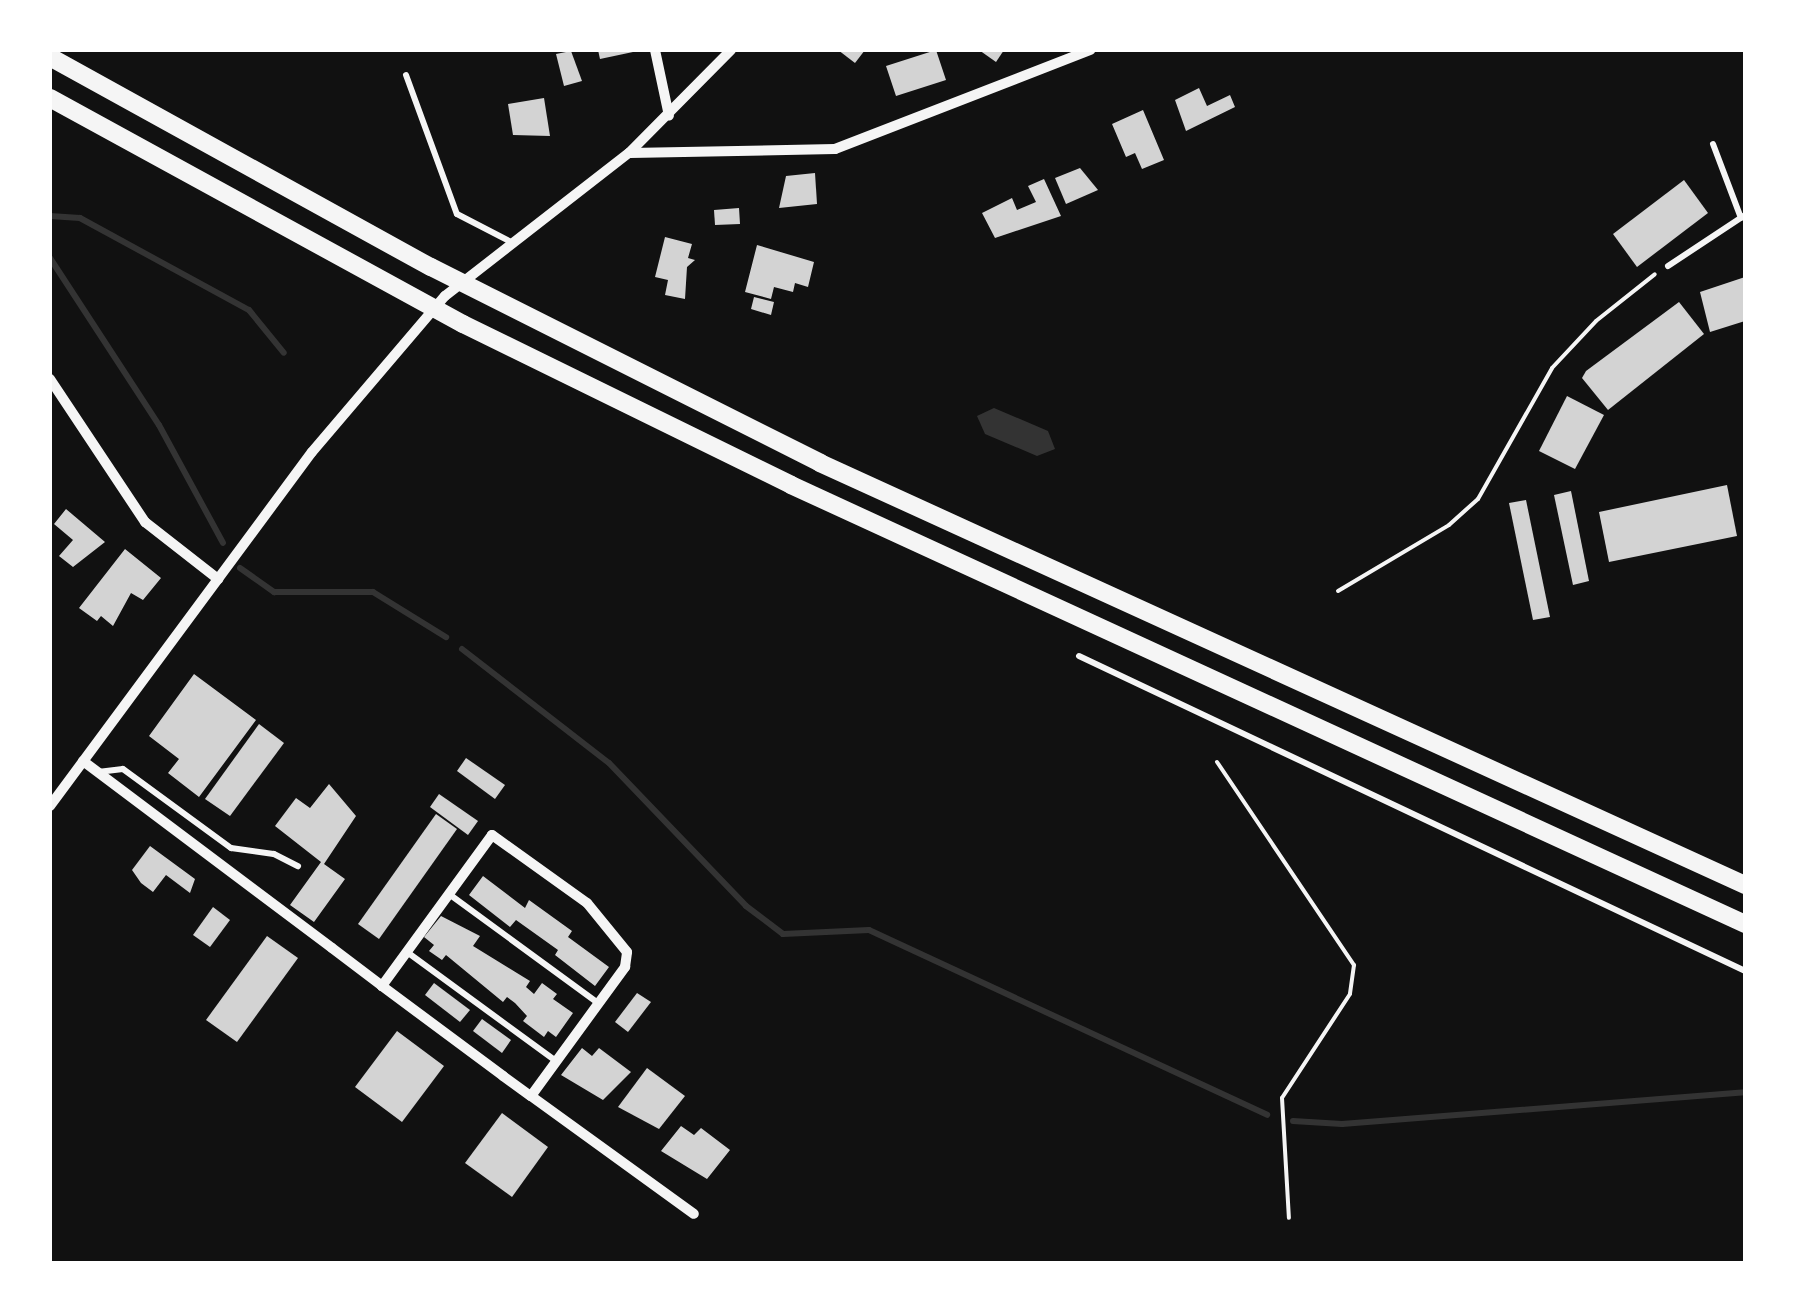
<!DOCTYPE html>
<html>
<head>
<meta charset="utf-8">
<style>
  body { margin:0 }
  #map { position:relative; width:1795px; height:1313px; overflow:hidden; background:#111; font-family:"IBM Plex Serif",serif }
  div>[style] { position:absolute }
  .water>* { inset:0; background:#333 }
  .stream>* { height:6px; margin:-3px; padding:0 3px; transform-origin:3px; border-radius:3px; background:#333 }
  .building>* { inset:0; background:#d3d3d3 }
  .path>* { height:4px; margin:-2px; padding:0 2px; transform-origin:2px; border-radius:2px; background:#f5f5f5 }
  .service>* { height:6px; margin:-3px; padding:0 3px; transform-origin:3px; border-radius:3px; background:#f5f5f5 }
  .minor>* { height:10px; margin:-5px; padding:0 5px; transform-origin:5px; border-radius:5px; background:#f5f5f5 }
  .primary>* { height:18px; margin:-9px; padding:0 9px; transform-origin:9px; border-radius:9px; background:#f5f5f5 }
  span { translate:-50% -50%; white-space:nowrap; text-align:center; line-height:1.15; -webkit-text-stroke:10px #fff; paint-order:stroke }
  .frame { position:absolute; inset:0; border:52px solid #fff; pointer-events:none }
</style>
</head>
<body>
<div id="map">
  <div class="water">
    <div style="clip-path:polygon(994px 408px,1048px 431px,1055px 449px,1037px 456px,985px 434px,977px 416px)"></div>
  </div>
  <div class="stream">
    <div style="left:50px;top:216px;width:30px;rotate:4deg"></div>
    <div style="left:80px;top:218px;width:192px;rotate:28.6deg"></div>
    <div style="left:249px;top:310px;width:55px;rotate:50.9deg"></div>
    <div style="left:50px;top:258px;width:199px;rotate:56.9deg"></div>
    <div style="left:159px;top:425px;width:134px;rotate:61.5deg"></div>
    <div style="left:240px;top:568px;width:42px;rotate:35.2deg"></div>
    <div style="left:274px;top:592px;width:99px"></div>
    <div style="left:373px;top:592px;width:86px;rotate:31.7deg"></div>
    <div style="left:462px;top:649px;width:186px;rotate:37.8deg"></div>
    <div style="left:609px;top:763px;width:198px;rotate:46.2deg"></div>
    <div style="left:746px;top:906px;width:46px;rotate:37.1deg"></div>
    <div style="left:783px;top:934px;width:86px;rotate:-2.7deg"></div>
    <div style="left:869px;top:930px;width:439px;rotate:24.9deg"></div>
    <div style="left:1293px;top:1121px;width:49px;rotate:3.5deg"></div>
    <div style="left:1342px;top:1124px;width:404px;rotate:-4.5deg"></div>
  </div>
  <div class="building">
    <div style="clip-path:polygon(598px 50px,633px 50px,633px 52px,600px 59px)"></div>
    <div style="clip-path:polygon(838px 50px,865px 50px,855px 63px)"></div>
    <div style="clip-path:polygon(936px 50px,946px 80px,896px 96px,886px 66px)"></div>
    <div style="clip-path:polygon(979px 50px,1004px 50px,996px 62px)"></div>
    <div style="clip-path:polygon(571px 51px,582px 81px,564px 86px,556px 54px)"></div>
    <div style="clip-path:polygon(1199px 88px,1207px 106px,1230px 95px,1235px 107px,1186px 131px,1175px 100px)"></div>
    <div style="clip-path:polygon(544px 98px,550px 136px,513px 135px,508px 104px)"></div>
    <div style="clip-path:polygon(1143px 110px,1164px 160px,1142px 169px,1135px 153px,1126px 157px,1112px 124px)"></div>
    <div style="clip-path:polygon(1080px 168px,1098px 190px,1066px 204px,1055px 178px)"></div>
    <div style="clip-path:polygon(815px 173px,817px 204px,779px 208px,786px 176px)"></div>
    <div style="clip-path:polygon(1044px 179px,1061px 216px,995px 238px,982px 213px,1012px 198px,1017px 210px,1036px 202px,1028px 186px)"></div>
    <div style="clip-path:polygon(1684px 180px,1708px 213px,1637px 267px,1613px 234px)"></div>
    <div style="clip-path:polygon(739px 208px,740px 224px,715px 225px,714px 210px)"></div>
    <div style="clip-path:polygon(665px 237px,692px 244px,688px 258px,695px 260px,687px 267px,685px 299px,665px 295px,668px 280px,655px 277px)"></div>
    <div style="clip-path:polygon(757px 245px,814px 262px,808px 287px,795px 283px,793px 292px,774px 287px,771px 299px,745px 292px)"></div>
    <div style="clip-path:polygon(1745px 277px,1745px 321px,1710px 332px,1700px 292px)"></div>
    <div style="clip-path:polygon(754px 297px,774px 302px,771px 315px,751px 309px)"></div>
    <div style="clip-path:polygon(1679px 302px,1704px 334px,1608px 410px,1582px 378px,1586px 371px)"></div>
    <div style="clip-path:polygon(1567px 396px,1604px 415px,1575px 469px,1539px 451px)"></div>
    <div style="clip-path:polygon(1727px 485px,1737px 536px,1609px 562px,1599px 512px)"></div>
    <div style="clip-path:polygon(1571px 491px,1589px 581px,1573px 585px,1554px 495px)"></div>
    <div style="clip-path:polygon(1526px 500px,1550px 617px,1533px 620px,1509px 503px)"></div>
    <div style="clip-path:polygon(66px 509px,105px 542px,73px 567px,59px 556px,73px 540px,54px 524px)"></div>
    <div style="clip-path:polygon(125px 549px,161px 578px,143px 600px,131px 593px,113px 626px,101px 616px,97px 621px,79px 608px)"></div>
    <div style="clip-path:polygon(194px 674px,256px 720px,199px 797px,168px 773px,179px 759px,149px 736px)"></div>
    <div style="clip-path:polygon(259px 724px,284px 743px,230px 816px,205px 799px)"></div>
    <div style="clip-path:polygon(466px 758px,505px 785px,495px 799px,457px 771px)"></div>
    <div style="clip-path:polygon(329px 784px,356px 816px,324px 864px,345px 879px,314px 922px,290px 905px,321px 862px,275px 826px,296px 798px,310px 808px)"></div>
    <div style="clip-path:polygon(439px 794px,478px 821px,468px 835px,430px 807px)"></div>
    <div style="clip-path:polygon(436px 814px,457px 829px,379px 939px,358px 924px)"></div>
    <div style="clip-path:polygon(150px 846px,195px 879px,190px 893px,166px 875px,153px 892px,141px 883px,132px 870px)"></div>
    <div style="clip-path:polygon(483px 876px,525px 908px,529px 900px,572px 931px,568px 937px,609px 967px,595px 986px,555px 955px,558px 950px,516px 920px,510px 927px,469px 895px)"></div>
    <div style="clip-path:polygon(213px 907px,230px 920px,210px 947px,193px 935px)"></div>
    <div style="clip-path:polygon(441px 916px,480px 936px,473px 946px,530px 981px,526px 987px,534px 994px,542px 983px,557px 994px,553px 999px,573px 1013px,556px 1037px,548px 1031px,544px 1037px,523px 1021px,527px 1016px,515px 1003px,507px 997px,503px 1002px,446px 955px,442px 960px,429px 951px,434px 945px,424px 937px)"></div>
    <div style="clip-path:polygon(267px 936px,298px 958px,237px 1042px,206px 1020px)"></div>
    <div style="clip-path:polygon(434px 983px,470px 1010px,460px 1022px,425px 995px)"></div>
    <div style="clip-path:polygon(637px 993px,651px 1002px,628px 1032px,615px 1022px)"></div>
    <div style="clip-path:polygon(482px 1019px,511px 1040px,502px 1053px,473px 1031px)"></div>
    <div style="clip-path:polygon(397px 1031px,444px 1066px,402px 1122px,355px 1087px)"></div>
    <div style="clip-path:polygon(582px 1048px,592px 1056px,599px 1048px,631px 1072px,603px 1100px,561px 1075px)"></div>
    <div style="clip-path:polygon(647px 1068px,685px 1096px,659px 1129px,618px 1107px)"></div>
    <div style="clip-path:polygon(502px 1113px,548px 1147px,512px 1197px,465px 1163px)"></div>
    <div style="clip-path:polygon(681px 1126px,694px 1135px,701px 1128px,730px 1150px,707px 1179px,661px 1151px)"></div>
  </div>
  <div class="path">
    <div style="left:1338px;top:591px;width:129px;rotate:-30.7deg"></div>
    <div style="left:1449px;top:525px;width:39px;rotate:-42deg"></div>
    <div style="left:1478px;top:499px;width:150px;rotate:-60.5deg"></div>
    <div style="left:1552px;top:368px;width:64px;rotate:-46.9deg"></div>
    <div style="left:1596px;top:321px;width:75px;rotate:-38.5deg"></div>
    <div style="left:1217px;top:762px;width:245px;rotate:56deg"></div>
    <div style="left:1354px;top:965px;width:29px;rotate:98deg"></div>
    <div style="left:1350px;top:994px;width:124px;rotate:123.2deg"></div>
    <div style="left:1282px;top:1098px;width:120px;rotate:86.7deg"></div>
  </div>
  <div class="service">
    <div style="left:406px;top:75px;width:148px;rotate:69.9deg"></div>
    <div style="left:457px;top:214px;width:59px;rotate:27.4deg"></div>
    <div style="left:1713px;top:144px;width:79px;rotate:69.3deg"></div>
    <div style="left:1668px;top:266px;width:92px;rotate:-33.5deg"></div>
    <div style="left:1079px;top:656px;width:737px;rotate:25.31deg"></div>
    <div style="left:98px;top:772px;width:25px;rotate:-7deg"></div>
    <div style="left:123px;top:769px;width:134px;rotate:36.2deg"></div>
    <div style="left:231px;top:848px;width:43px;rotate:7.9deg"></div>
    <div style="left:274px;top:854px;width:27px;rotate:27deg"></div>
    <div style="left:449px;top:894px;width:185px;rotate:36.2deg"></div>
    <div style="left:407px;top:952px;width:185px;rotate:36.2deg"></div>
  </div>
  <div class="minor">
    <div style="left:655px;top:50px;width:67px;rotate:78deg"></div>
    <div style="left:630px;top:153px;width:205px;rotate:-1.1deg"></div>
    <div style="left:835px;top:149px;width:274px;rotate:-21.2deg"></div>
    <div style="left:50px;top:379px;width:172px;rotate:56.4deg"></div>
    <div style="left:145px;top:522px;width:93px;rotate:38deg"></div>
    <div style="left:83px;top:761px;width:311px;rotate:36.9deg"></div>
    <div style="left:332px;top:948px;width:63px;rotate:37.2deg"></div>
    <div style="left:382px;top:986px;width:151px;rotate:36.6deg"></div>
    <div style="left:503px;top:1076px;width:34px;rotate:36deg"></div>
    <div style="left:531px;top:1096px;width:160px;rotate:-53.9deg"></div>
    <div style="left:625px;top:967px;width:15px;rotate:-82deg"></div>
    <div style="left:627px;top:952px;width:63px;rotate:-129.2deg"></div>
    <div style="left:587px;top:903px;width:117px;rotate:-144.4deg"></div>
    <div style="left:492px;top:835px;width:187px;rotate:126.1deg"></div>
    <div style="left:50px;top:806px;width:440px;rotate:-53.5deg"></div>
    <div style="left:312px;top:452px;width:205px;rotate:-49.6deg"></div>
    <div style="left:445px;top:296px;width:233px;rotate:-37.9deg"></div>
    <div style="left:629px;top:153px;width:145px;rotate:-45.3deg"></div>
    <div style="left:531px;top:1096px;width:201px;rotate:35.9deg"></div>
  </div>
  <div class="primary">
    <div style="left:50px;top:57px;width:435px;rotate:28.9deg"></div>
    <div style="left:431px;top:267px;width:436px;rotate:26.7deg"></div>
    <div style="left:820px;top:463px;width:1017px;rotate:24.52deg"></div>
    <div style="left:50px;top:98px;width:471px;rotate:28.7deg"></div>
    <div style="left:463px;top:324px;width:365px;rotate:26.1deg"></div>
    <div style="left:791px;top:485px;width:1050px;rotate:24.71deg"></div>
  </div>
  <div class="frame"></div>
</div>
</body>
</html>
